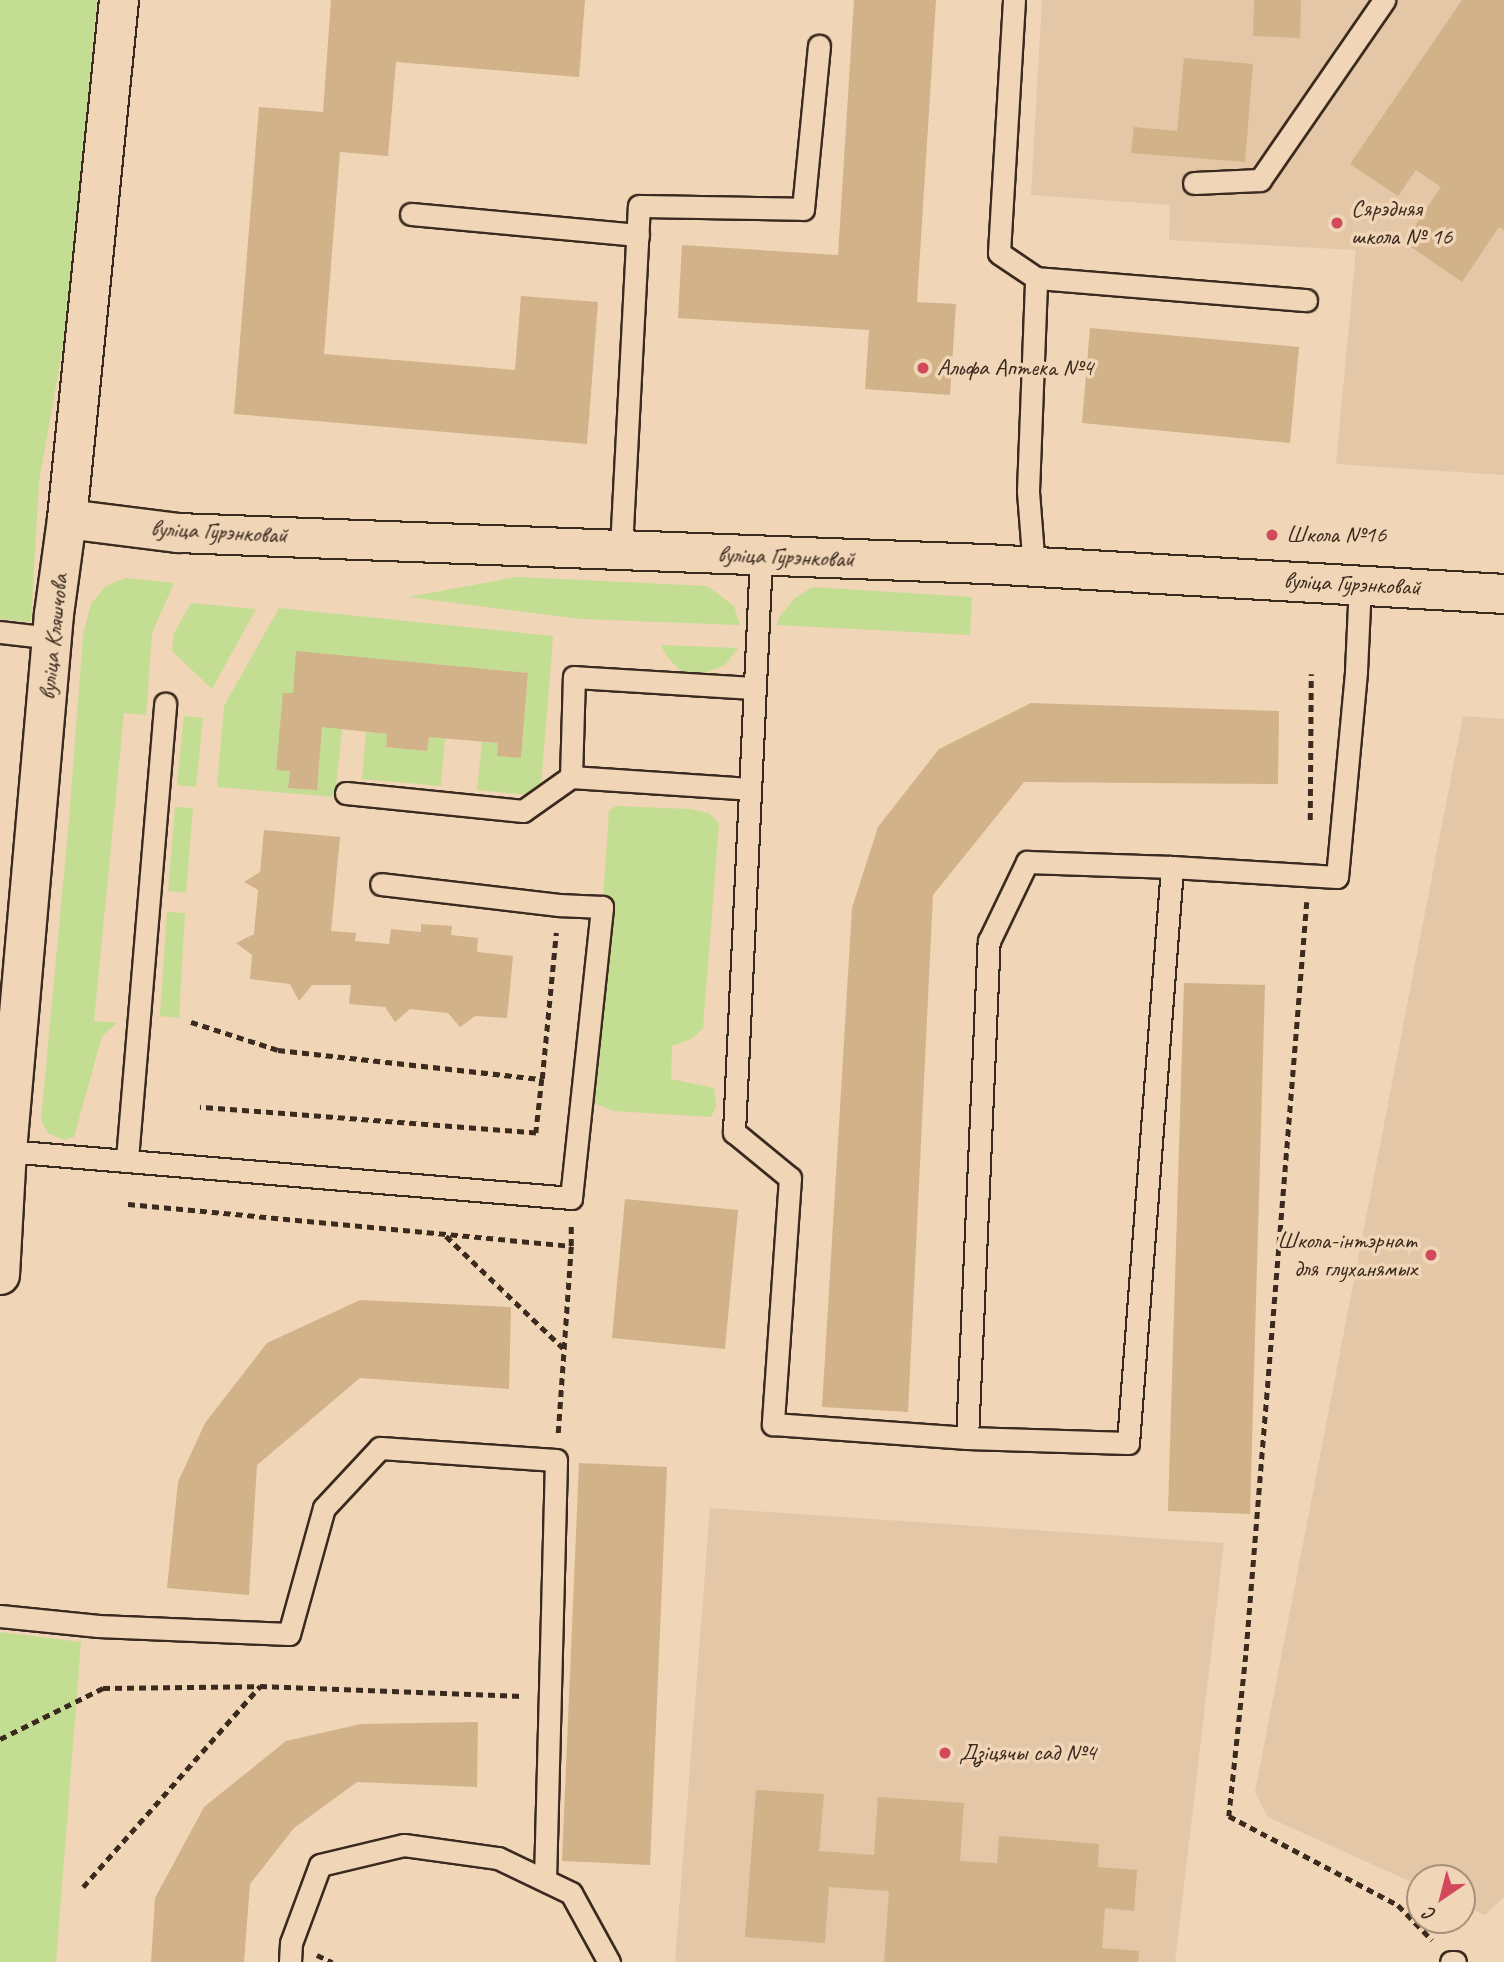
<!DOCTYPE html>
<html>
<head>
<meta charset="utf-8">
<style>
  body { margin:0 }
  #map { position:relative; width:1504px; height:1962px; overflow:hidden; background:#f0d5b7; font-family:Caveat,sans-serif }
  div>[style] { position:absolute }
  .built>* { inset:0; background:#e4c7a6 }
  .green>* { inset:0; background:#c3dd93 }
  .building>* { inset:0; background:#d2b288 }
  .path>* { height:4.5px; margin-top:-2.25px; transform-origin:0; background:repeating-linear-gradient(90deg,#3b2a1e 0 7px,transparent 0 12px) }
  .roads { filter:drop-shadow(2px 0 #3b2a1e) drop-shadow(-2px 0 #3b2a1e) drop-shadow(0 2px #3b2a1e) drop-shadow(0 -2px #3b2a1e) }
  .service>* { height:21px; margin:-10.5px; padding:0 10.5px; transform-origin:10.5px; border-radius:10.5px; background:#f0d5b7 }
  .minor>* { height:38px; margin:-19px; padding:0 19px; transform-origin:19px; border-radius:19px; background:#f0d5b7 }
  .tertiary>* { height:38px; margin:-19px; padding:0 19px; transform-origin:19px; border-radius:19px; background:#f0d5b7 }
  .dots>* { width:19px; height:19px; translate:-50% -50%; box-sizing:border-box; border:4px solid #f0d5b7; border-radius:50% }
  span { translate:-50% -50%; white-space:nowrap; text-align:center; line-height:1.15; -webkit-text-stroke:7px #f0d5b7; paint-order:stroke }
  .poi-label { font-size:24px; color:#3b2a1e }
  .left { translate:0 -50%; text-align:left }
  .right { translate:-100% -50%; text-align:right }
  .street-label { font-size:24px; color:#3b2a1e }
  .north { position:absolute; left:1406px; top:1864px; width:70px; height:70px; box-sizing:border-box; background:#f0d5b7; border:2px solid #a8917a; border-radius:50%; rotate:215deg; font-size:19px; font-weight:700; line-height:28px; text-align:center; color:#3b2a1e }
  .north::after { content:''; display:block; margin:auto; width:24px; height:32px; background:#d1495b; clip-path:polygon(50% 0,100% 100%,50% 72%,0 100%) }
</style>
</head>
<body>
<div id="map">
  <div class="built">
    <div style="clip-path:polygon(1042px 0,1504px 0,1504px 475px,1336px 464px,1356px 250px,1169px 240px,1170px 205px,1031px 195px)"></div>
    <div style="clip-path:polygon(1463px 716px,1504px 719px,1504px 1897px,1485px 1915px,1462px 1905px,1462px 1878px,1420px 1878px,1420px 1886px,1268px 1817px,1255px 1792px)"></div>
    <div style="clip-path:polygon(710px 1508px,1224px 1543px,1175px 1962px,675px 1962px)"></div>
  </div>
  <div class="green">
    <div style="clip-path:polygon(0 0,97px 0,67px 324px,39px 482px,31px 622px,0 619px)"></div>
    <div style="clip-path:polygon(517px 577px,707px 586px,734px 606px,740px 625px,581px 619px,408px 597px)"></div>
    <div style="clip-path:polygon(125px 578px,174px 583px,152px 633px,146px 715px,124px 713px,94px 1021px,117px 1023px,102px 1036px,74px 1137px,64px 1140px,48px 1133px,41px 1120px,69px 820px,83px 636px,91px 604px,106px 586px)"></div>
    <div style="clip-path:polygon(813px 587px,972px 597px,970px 635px,777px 625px,780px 616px,795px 598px)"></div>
    <div style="clip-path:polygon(191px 603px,256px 609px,212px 689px,172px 651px,174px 633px)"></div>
    <div style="clip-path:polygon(279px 608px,553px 636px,541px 787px,529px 795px,477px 790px,482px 742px,498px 743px,498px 756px,521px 758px,528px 673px,297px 652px,293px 693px,283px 693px,290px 771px,288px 788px,316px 790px,322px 727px,342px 729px,335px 797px,217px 787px,224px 706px)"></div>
    <div style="clip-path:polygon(661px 646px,661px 645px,738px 648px,725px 665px,705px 673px,682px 672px,669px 659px)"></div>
    <div style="clip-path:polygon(184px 716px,203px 718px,196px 787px,177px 785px)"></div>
    <div style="clip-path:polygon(366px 732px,387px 734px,386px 747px,427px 751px,429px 737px,445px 738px,441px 786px,362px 779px)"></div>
    <div style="clip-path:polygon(616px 806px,690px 809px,709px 813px,719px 823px,703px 1028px,691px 1039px,672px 1046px,671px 1079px,714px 1088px,716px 1107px,711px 1117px,614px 1111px,594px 1103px,590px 1089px,609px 811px)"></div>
    <div style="clip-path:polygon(175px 807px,193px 808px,186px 893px,168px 891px)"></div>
    <div style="clip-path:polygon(167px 912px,185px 913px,179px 1018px,160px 1016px)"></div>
    <div style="clip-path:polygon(0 1632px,81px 1642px,56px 1962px,0 1962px)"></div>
  </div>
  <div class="building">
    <div style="clip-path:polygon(331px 0,585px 0,579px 77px,396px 62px,388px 156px,340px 152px,324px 354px,515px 370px,521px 296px,598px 302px,587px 444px,234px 414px,259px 107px,323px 112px)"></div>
    <div style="clip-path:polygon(854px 0,936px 0,917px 302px,956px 304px,950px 395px,865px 389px,869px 330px,678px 318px,682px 245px,838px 255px)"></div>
    <div style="clip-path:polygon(1254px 0,1301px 0,1300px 38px,1253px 36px)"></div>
    <div style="clip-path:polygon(1462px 0,1504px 0,1504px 230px,1499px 227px,1462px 282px,1404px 242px,1441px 187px,1416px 170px,1398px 196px,1350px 164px)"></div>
    <div style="clip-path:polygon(1184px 58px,1253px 64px,1245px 162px,1131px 153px,1134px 127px,1177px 131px)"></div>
    <div style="clip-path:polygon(1090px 328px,1299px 347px,1290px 443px,1082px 423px)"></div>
    <div style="clip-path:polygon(296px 651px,528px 673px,521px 758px,497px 756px,498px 743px,429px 737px,427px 751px,386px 747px,387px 734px,322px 727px,317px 790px,288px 788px,290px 771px,276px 770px,283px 693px,293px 693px)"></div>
    <div style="clip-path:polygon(1031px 703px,1279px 711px,1278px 784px,1024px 782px,933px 895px,908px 1412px,822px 1407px,852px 908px,878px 827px,939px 749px)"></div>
    <div style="clip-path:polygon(264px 830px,340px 837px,331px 931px,356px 933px,355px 941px,389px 944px,391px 929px,421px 932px,421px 924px,452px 926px,451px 935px,478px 938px,477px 952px,513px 956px,507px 1018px,475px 1016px,460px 1027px,448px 1013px,410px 1009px,395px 1022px,385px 1007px,349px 1004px,351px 985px,312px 985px,299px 1001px,290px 984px,250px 979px,252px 955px,236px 943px,254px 934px,258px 890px,244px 882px,260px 872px)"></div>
    <div style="clip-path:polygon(1184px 983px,1265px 985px,1250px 1514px,1168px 1511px)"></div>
    <div style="clip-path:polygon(625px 1199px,738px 1210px,725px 1349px,612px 1338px)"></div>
    <div style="clip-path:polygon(360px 1300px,511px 1307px,509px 1389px,360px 1378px,257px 1465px,249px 1595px,167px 1588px,178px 1482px,205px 1423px,267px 1343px)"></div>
    <div style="clip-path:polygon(579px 1463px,667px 1467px,650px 1865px,562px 1861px)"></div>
    <div style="clip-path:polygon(478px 1722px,477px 1787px,357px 1782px,294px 1828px,250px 1884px,244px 1962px,151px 1962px,155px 1898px,204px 1807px,286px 1741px,361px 1724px)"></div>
    <div style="clip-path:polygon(756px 1790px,824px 1794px,819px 1851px,874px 1855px,878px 1797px,964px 1803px,960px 1861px,997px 1863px,999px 1836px,1099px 1844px,1098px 1867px,1137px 1870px,1134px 1911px,1105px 1908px,1102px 1948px,1139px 1951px,1138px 1962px,884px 1962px,889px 1891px,829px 1887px,825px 1943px,745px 1937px)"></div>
  </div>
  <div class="path">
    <div style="left:1310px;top:820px;width:146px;rotate:-89.6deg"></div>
    <div style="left:1307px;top:902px;width:755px;rotate:94.63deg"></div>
    <div style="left:1246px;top:1655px;width:162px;rotate:96deg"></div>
    <div style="left:1229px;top:1816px;width:191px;rotate:27.8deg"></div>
    <div style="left:1398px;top:1905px;width:49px;rotate:45.8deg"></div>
    <div style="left:191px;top:1022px;width:91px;rotate:17.8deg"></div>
    <div style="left:278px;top:1050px;width:266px;rotate:6.3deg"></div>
    <div style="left:542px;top:1079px;width:54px;rotate:96.3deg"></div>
    <div style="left:536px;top:1133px;width:337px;rotate:-175.6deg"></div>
    <div style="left:542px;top:1079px;width:147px;rotate:-84.5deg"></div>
    <div style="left:128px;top:1204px;width:445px;rotate:5.4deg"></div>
    <div style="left:571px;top:1246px;width:20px;rotate:-90deg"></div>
    <div style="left:446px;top:1236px;width:162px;rotate:43.7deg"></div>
    <div style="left:558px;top:1433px;width:187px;rotate:-86deg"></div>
    <div style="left:0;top:1739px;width:115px;rotate:-26.3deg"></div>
    <div style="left:103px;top:1688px;width:156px;rotate:-0.7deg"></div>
    <div style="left:83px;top:1887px;width:268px;rotate:-48.6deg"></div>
    <div style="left:260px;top:1686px;width:263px;rotate:2.2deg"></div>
    <div style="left:317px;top:1955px;width:17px;rotate:25deg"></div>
  </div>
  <div class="roads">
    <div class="service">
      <div style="left:1014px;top:0;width:253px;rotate:93.4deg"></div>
      <div style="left:999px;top:253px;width:45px;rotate:34deg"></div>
      <div style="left:1194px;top:183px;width:66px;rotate:-2.6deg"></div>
      <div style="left:1260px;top:180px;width:219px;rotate:-55.4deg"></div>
      <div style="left:411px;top:214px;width:228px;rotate:5.3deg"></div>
      <div style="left:621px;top:548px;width:342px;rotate:-87deg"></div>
      <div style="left:639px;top:206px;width:164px;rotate:1deg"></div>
      <div style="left:803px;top:209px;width:164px;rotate:-84.4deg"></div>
      <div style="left:761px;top:557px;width:576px;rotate:92.69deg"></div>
      <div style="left:734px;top:1132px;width:72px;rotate:39.4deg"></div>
      <div style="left:790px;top:1178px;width:247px;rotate:94deg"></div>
      <div style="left:773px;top:1424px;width:195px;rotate:4.1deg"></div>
      <div style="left:967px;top:1438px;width:161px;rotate:1.8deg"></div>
      <div style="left:1128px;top:1443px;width:578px;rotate:-85.63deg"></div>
      <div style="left:1034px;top:568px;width:77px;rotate:-94.5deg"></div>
      <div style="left:1028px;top:491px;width:213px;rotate:-87.8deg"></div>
      <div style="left:1036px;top:278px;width:271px;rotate:4.7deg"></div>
      <div style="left:0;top:632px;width:52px;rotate:6.6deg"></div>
      <div style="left:571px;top:777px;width:100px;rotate:-88.3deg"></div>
      <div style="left:574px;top:677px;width:181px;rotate:3.5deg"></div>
      <div style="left:346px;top:793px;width:178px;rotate:5.8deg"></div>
      <div style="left:523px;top:811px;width:59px;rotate:-35.3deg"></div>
      <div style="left:571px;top:777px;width:179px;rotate:3.8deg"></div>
      <div style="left:7px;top:1151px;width:566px;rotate:4.76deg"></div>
      <div style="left:571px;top:1198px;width:293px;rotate:-83.9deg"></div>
      <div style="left:602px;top:907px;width:43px;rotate:-177.3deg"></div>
      <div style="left:559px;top:905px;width:179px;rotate:-173.3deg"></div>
      <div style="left:127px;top:1159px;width:457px;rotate:-85.2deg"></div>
      <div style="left:967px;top:1438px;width:497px;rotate:-87.5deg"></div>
      <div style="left:989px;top:941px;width:88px;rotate:-64.3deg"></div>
      <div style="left:1027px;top:862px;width:145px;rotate:2deg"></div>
      <div style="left:1172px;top:867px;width:165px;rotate:3.5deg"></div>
      <div style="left:1337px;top:877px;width:207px;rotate:-84.7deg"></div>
      <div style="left:1356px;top:671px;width:88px;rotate:-87.4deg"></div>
      <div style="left:0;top:1616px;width:99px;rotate:5.8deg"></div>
      <div style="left:98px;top:1626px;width:191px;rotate:2.4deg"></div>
      <div style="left:289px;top:1634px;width:131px;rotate:-74.5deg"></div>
      <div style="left:324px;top:1508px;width:82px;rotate:-47deg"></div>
      <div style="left:380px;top:1448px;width:176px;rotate:3.9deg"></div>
      <div style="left:556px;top:1460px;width:418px;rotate:91.5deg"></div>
      <div style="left:290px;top:1962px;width:19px;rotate:-87deg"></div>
      <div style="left:291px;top:1943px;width:83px;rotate:-69.6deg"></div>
      <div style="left:320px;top:1865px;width:86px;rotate:-13.4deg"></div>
      <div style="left:404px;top:1845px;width:95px;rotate:7.9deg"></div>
      <div style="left:498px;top:1858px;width:81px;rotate:25.6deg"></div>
      <div style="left:571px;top:1893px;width:79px;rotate:61.2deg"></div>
      <div style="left:1451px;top:1962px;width:4px"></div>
    </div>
    <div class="minor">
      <div style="left:67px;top:519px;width:112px;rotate:7.2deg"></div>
      <div style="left:178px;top:533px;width:809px;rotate:2.2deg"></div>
      <div style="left:986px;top:564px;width:519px;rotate:3.31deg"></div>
    </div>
    <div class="tertiary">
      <div style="left:0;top:1275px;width:124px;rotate:-86.8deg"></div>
      <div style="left:7px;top:1151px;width:539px;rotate:-85deg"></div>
      <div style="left:54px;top:614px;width:96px;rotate:-82.2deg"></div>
      <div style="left:67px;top:519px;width:522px;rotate:-84.28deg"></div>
    </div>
  </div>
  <div class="dots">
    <div style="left:1337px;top:223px;background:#d1495b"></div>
    <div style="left:923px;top:368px;background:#d1495b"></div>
    <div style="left:1272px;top:535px;background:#d1495b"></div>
    <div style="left:1431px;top:1255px;background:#d1495b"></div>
    <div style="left:945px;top:1753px;background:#d1495b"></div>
  </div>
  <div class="poi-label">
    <span class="left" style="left:1351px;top:223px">Сярэдняя<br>школа № 16</span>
    <span class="left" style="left:937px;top:368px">Альфа Аптека №4</span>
    <span class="left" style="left:1286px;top:535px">Школа №16</span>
    <span class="right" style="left:1417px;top:1255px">Школа-інтэрнат<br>для глуханямых</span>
    <span class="left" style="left:959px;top:1753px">Дзіцячы сад №4</span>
  </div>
  <div class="street-label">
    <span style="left:219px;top:532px;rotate:3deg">вуліца Гурэнковай</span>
    <span style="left:786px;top:557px;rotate:2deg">вуліца Гурэнковай</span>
    <span style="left:1352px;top:584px;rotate:3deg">вуліца Гурэнковай</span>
    <span style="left:54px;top:637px;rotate:-84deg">вуліца Кляшчова</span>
  </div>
  <div class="north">С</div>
</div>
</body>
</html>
